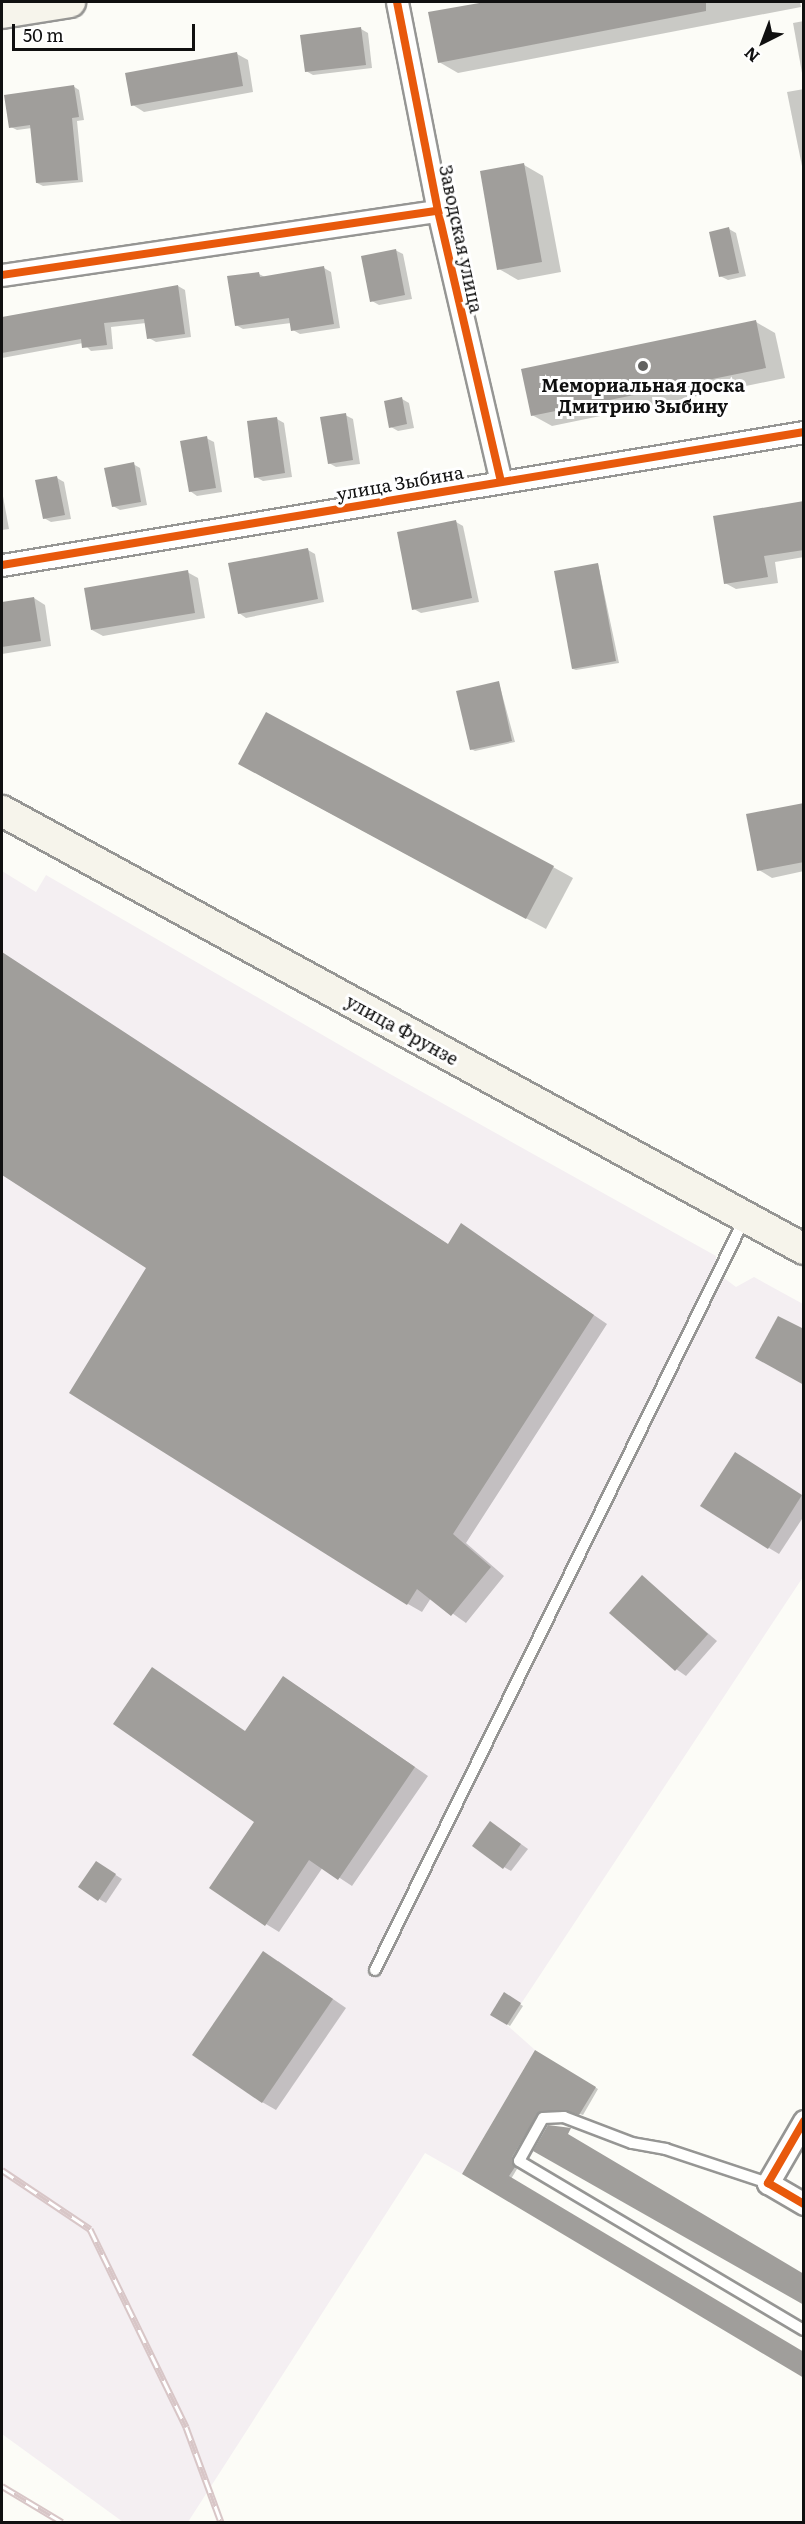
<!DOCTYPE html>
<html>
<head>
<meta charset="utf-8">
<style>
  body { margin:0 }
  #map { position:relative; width:805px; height:2524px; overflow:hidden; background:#fcfcf7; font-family:Literata,serif }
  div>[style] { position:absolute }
  .industrial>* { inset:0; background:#f4eff2 }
  .shadow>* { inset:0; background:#0003 }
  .building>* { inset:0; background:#a09e9b }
  .roads { filter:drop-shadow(2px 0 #969694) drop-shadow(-2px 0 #969694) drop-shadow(0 2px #969694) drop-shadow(0 -2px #969694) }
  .lane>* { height:10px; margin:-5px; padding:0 5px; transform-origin:5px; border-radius:5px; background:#fffffe }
  .street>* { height:21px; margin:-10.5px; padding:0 10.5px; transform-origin:10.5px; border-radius:10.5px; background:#fffffe }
  .secondary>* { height:30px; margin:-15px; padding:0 15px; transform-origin:15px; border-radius:15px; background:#f6f4eb }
  .rail>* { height:7px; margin-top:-3.5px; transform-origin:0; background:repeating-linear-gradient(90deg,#fff 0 14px,#d8c6c7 0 28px); box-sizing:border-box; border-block:2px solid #d8c6c7 }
  .cycleway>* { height:8px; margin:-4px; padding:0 4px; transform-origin:4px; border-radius:4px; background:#e8590c }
  .dots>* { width:16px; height:16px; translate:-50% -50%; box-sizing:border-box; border:3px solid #fff; border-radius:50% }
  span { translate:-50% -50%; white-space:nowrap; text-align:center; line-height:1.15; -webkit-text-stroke:6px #fff; paint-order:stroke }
  .street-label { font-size:18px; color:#101010 }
  .poi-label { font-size:18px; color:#101010; font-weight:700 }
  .frame { position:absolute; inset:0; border:3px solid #101010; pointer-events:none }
  .north { position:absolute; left:733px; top:12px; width:60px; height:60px; -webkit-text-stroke:4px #fff; paint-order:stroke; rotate:222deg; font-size:16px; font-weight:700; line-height:24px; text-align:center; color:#101010 }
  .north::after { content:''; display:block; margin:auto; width:21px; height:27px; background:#101010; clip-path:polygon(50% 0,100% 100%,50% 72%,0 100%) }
  .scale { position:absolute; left:12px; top:24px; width:183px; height:27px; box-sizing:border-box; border:3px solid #101010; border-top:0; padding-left:8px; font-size:18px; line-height:21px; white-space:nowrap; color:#101010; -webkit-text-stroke:4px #fff; paint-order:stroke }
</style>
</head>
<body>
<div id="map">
  <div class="industrial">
    <div style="clip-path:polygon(2px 871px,36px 892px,46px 875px,390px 1074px,716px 1256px,716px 1272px,736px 1287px,754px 1277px,803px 1304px,803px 1577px,507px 2025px,535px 2050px,462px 2174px,425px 2153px,188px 2522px,123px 2522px,2px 2434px)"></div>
  </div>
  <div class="shadow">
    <div style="clip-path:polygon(493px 2px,800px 2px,801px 7px,458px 73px,439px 62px,430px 14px)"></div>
    <div style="clip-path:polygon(804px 21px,804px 84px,793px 23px)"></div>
    <div style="clip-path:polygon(361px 29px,368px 33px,372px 68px,313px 75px,306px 71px)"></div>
    <div style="clip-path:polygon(237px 54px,248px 60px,253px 92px,144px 112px,133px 105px)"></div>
    <div style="clip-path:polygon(73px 86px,79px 90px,84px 120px,77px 121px,83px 182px,43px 186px,37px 183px,32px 128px,17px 130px,11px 127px)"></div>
    <div style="clip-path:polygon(804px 89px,804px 176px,787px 92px)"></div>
    <div style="clip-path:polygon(524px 165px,543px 176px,561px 272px,518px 280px,499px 269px)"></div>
    <div style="clip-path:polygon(729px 229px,736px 233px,746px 276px,728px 280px,720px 276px)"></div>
    <div style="clip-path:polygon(395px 250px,403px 254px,412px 299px,379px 305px,372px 301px)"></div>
    <div style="clip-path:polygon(324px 268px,331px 272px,340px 328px,300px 334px,293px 330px,291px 323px,243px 329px,236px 325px,259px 274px,265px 277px)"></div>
    <div style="clip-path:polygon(178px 286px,185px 290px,191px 337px,156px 342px,149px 338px,146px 323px,111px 327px,113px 349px,91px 351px,83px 343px,2px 358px,2px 318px)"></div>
    <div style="clip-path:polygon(756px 322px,775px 333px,785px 378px,552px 426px,532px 415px)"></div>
    <div style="clip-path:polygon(402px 399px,409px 403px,414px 428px,398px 431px,391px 427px)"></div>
    <div style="clip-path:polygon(345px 415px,353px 419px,360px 464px,336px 467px,329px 463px)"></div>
    <div style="clip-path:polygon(277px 419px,284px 423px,292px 477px,263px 481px,256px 477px)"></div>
    <div style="clip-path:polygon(206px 438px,214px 442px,222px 492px,197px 496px,190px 491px)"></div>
    <div style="clip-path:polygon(133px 464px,140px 468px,147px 505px,120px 510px,113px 506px)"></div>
    <div style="clip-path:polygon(57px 478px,64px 482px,71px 519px,51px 522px,44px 518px)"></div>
    <div style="clip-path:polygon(2px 491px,9px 529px,2px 530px)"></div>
    <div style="clip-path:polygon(804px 503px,804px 557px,775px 562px,778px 583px,736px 589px,725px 583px)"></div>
    <div style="clip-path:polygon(456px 522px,463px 526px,479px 602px,421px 613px,414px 609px)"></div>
    <div style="clip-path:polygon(308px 550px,315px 554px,324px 602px,246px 618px,239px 613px)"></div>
    <div style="clip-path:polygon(598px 564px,619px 663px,576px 670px,573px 669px)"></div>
    <div style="clip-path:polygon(187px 572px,198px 578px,205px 618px,103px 636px,92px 630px)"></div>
    <div style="clip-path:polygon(34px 598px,45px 605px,51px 646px,2px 654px,2px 603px)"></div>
    <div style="clip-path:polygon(499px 683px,515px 742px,475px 751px,471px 749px)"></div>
    <div style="clip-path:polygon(259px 775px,553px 867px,573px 878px,546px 929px)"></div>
    <div style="clip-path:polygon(804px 804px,804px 871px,772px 878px,759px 870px)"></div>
    <div style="clip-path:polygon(2px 955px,449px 1245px,462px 1225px,607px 1324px,466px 1543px,504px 1576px,466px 1623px,431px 1598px,422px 1612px,408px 1604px,71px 1392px,148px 1268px,2px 1173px)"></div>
    <div style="clip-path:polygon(746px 1460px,804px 1497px,804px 1516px,779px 1554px,769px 1548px)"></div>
    <div style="clip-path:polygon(642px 1577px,717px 1641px,686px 1676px,676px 1669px)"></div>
    <div style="clip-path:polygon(297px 1686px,428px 1776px,352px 1886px,323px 1867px,279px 1932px,266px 1924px,246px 1732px)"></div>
    <div style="clip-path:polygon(497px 1827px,528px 1849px,511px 1871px,504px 1867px)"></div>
    <div style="clip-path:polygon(103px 1867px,122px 1879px,106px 1903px,99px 1899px)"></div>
    <div style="clip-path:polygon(278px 1961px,346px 2008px,276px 2110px,262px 2102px)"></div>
    <div style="clip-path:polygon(505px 1994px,523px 2006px,510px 2026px,492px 2014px)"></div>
    <div style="clip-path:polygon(536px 2052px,598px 2089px,583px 2115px,568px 2110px,542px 2113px,515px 2160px,517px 2169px,511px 2179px,464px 2173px)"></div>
  </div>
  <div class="building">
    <div style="clip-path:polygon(485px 2px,706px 2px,706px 11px,438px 63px,428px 12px)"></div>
    <div style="clip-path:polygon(361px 27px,366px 65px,305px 72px,300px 35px)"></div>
    <div style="clip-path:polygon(237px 52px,243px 86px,131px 106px,125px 73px)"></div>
    <div style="clip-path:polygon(74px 85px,79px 117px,72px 118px,78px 180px,36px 183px,30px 125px,9px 128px,4px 95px)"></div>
    <div style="clip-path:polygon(524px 163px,542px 262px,497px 270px,480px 171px)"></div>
    <div style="clip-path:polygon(729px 227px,739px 273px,719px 277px,709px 232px)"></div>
    <div style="clip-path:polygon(396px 249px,405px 295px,370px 302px,361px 256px)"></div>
    <div style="clip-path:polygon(324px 266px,334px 324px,291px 331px,289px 318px,235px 326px,227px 276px,259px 272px,260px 277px)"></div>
    <div style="clip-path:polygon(178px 285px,185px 334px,147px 339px,144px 319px,104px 323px,107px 345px,82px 348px,81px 339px,2px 353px,2px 317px)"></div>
    <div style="clip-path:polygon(756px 320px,766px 368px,531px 416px,521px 369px)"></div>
    <div style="clip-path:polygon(402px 397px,407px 424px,389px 428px,384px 401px)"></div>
    <div style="clip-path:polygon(346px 413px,353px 460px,328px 464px,320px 417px)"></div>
    <div style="clip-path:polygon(277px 417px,285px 473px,254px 478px,247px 421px)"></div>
    <div style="clip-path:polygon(207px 436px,216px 488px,189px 492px,180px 441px)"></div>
    <div style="clip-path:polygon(134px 462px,141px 502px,112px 507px,104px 468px)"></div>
    <div style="clip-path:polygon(57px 476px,65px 515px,43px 519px,35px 480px)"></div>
    <div style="clip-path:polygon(804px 501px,804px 550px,764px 556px,768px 577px,724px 584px,713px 516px)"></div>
    <div style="clip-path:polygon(456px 520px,472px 598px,412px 610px,397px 532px)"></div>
    <div style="clip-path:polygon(308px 548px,318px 599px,238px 614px,228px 563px)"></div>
    <div style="clip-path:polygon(598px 563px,616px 661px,572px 669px,554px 571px)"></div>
    <div style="clip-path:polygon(188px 570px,195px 613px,91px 630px,84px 588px)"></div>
    <div style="clip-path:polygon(34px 597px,41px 641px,2px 647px,2px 602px)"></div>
    <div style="clip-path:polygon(499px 681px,512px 741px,470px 750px,456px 691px)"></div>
    <div style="clip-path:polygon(266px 712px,554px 866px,526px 919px,238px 764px)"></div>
    <div style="clip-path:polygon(804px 803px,804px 862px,757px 871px,746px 814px)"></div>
    <div style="clip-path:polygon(2px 952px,448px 1244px,461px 1223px,594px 1315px,453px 1534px,491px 1567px,451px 1616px,417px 1589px,407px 1605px,69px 1393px,146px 1268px,2px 1175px)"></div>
    <div style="clip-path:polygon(778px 1316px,804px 1329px,804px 1385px,755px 1358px)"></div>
    <div style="clip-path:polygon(735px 1452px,802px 1495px,768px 1549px,700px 1506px)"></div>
    <div style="clip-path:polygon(642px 1575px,708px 1634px,675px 1671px,609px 1613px)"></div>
    <div style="clip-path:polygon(152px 1667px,245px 1731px,283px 1676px,415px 1767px,338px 1880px,309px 1860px,265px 1926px,209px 1888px,254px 1822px,113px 1724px)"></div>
    <div style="clip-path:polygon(490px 1821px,521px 1844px,503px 1869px,472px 1846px)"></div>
    <div style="clip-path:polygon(96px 1861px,116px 1874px,98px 1901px,78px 1887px)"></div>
    <div style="clip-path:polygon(263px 1951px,333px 1999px,262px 2103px,192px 2055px)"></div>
    <div style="clip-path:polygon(504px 1992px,521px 2003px,507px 2025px,490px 2015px)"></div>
    <div style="clip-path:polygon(535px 2050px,596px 2087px,579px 2115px,564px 2110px,539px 2112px,512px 2157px,515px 2167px,509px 2176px,804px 2352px,804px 2378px,462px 2174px)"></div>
    <div style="clip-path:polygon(548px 2125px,571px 2128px,568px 2134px,804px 2274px,804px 2305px,533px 2151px)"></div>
  </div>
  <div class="roads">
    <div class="lane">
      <div style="left:375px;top:1970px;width:836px;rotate:-63.8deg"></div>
      <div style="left:768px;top:2183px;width:108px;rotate:-161.6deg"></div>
      <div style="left:666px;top:2149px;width:35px;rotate:-170deg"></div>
      <div style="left:632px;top:2143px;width:73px;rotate:-159.1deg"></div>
      <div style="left:564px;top:2117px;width:21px;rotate:177deg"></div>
      <div style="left:543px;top:2118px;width:49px;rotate:119.2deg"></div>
      <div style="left:519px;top:2161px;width:331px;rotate:30.7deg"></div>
    </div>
    <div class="street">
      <div style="left:397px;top:2px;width:213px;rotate:78.9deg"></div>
      <div style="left:438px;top:211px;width:277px;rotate:76.9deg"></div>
      <div style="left:2px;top:275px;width:441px;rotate:-8.4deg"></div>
      <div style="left:2px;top:565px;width:813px;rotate:-9.42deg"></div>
      <div style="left:804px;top:2121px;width:72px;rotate:120.1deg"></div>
      <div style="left:768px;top:2183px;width:42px;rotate:30.3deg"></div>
    </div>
    <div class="secondary">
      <div style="left:2px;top:13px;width:69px;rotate:-9.2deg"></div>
      <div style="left:2px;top:811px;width:914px;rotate:28.64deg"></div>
    </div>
  </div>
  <div class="rail">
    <div style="left:2px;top:2170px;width:106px;rotate:33.8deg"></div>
    <div style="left:90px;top:2229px;width:220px;rotate:64.1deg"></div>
    <div style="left:186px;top:2427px;width:101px;rotate:69.8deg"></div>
    <div style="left:2px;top:2486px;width:70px;rotate:31deg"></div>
  </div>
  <div class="cycleway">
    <div style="left:397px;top:2px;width:213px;rotate:78.9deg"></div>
    <div style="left:438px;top:211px;width:277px;rotate:76.9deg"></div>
    <div style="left:2px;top:275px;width:441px;rotate:-8.4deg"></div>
    <div style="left:2px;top:565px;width:813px;rotate:-9.42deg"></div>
    <div style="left:804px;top:2121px;width:72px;rotate:120.1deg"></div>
    <div style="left:768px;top:2183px;width:42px;rotate:30.3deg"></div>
  </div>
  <div class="dots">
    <div style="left:643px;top:366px;background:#636361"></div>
  </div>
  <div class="street-label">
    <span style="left:461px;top:239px;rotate:78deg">Заводская улица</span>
    <span style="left:400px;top:483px;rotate:-10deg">улица Зыбина</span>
    <span style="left:402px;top:1030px;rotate:29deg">улица Фрунзе</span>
  </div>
  <div class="poi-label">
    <span style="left:643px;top:396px">Мемориальная доска<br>Дмитрию Зыбину</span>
  </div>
  <div class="frame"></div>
  <div class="north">N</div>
  <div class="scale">50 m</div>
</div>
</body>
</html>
